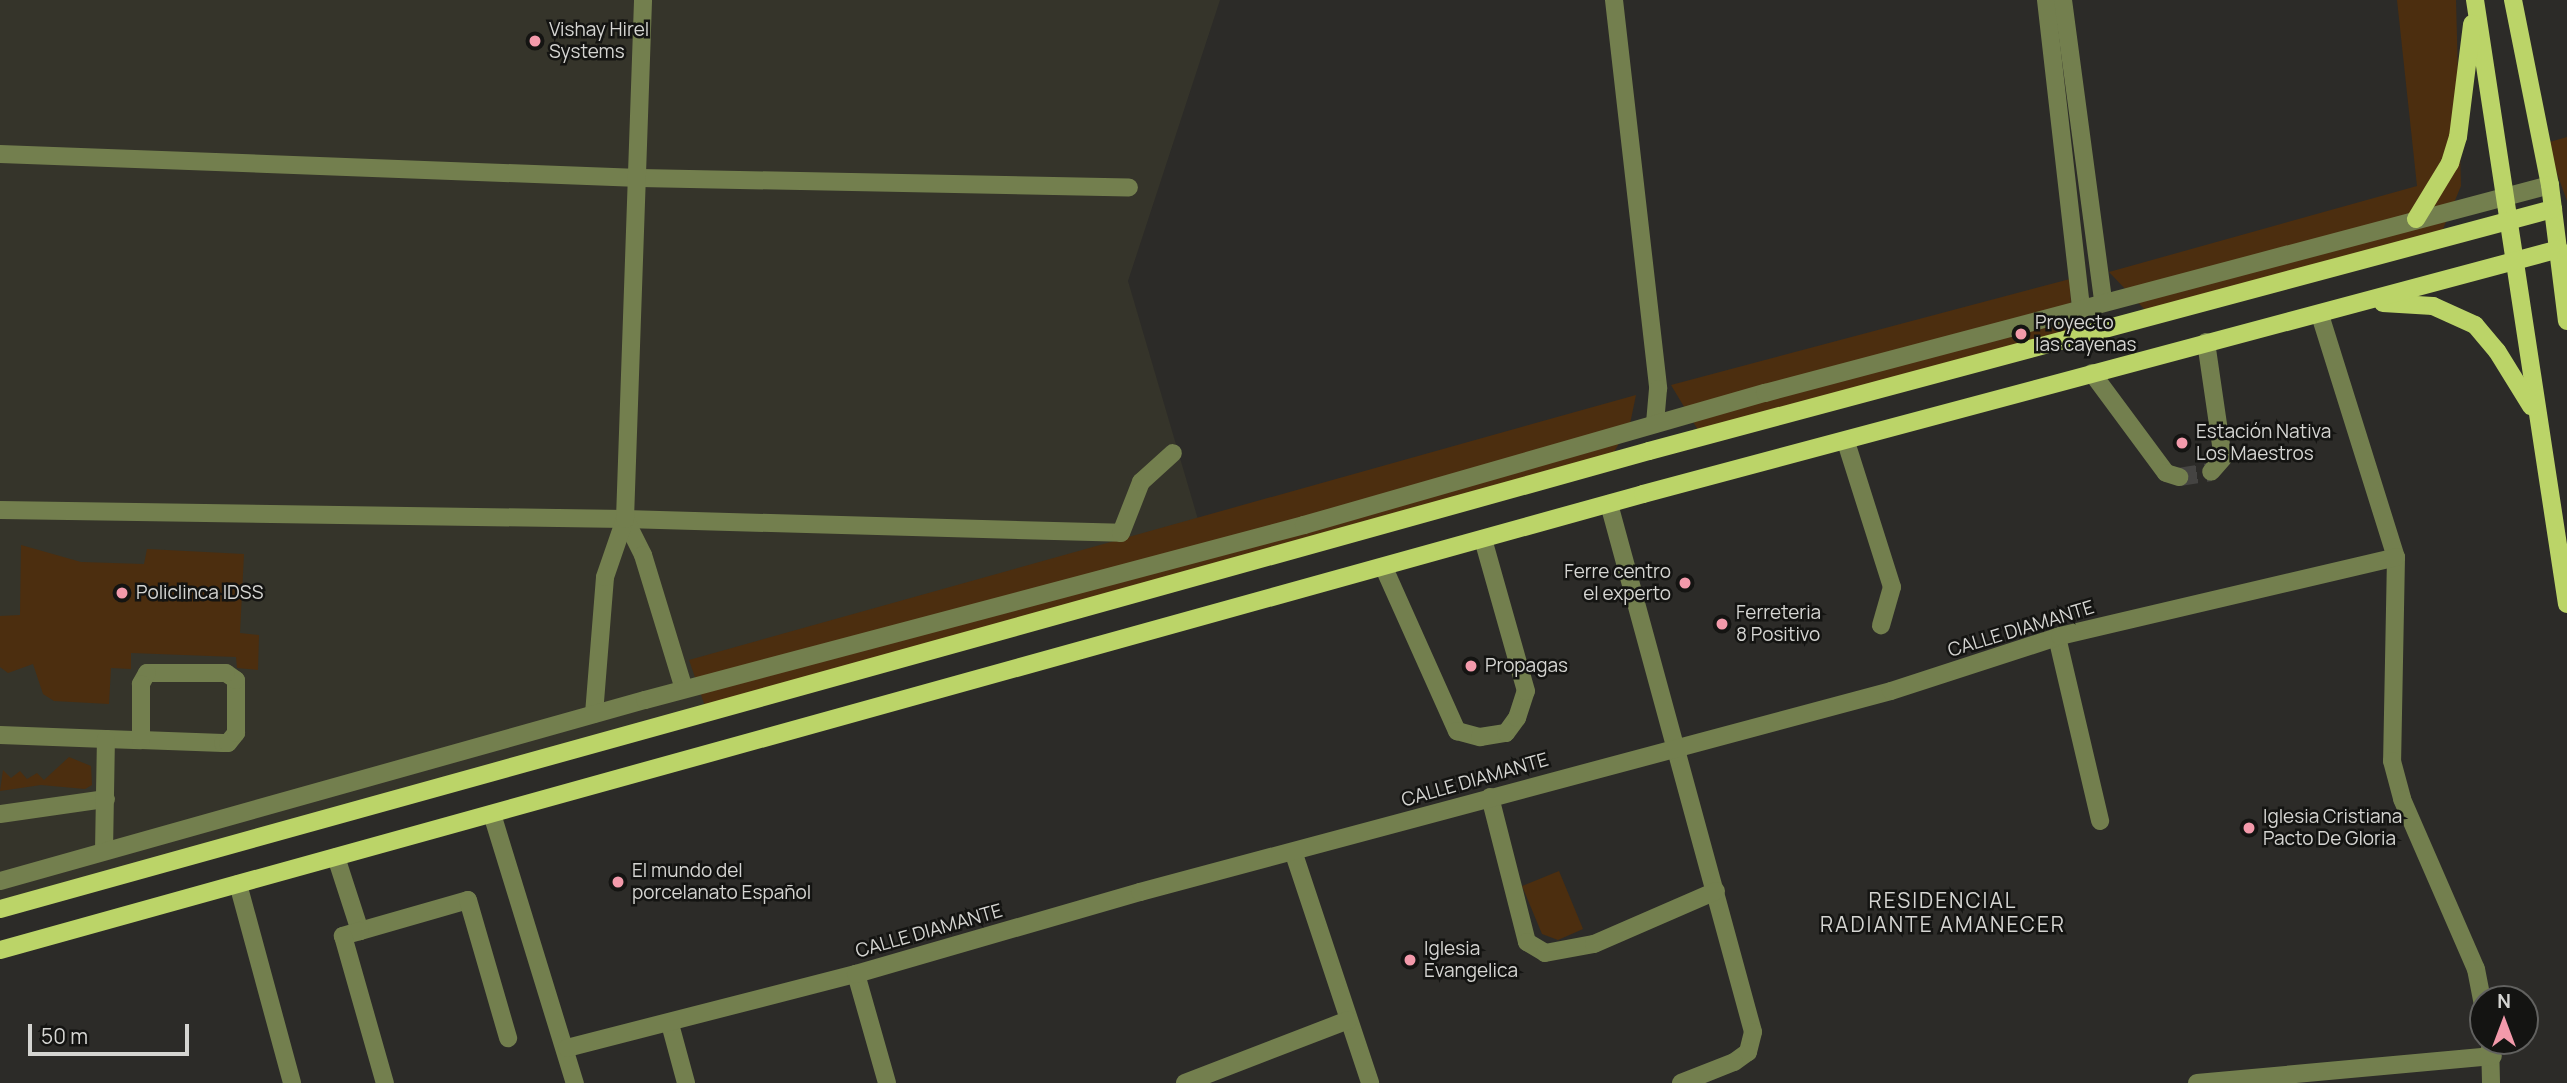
<!DOCTYPE html>
<html>
<head>
<meta charset="utf-8">
<style>
  body { margin:0 }
  #map { position:relative; width:2567px; height:1083px; overflow:hidden; background:#2c2b28; font-family:Manrope,sans-serif }
  div>[style] { position:absolute }
  .built>* { inset:0; background:#35342a }
  .green>* { inset:0; background:#4c2e0f }
  .minor-tunnel>* { height:18px; margin-top:-9px; transform-origin:0; background:repeating-linear-gradient(90deg,#454442 0 18px,transparent 0 27px) }
  .minor>* { height:18px; margin:-9px; padding:0 9px; transform-origin:9px; border-radius:9px; background:#737f4e }
  .major>* { height:18px; margin:-9px; padding:0 9px; transform-origin:9px; border-radius:9px; background:#bbd468 }
  .dots>* { width:19px; height:19px; translate:-50% -50%; box-sizing:border-box; border:4px solid #141412; border-radius:50% }
  span { translate:-50% -50%; white-space:nowrap; text-align:center; line-height:1.15; -webkit-text-stroke:5px #141412; paint-order:stroke }
  .poi-label { font-size:19px; color:#d5d5d2 }
  .left { translate:0 -50%; text-align:left }
  .right { translate:-100% -50%; text-align:right }
  .street-label { font-size:19px; color:#d5d5d2 }
  .neighbourhood-label { font-size:21px; color:#d5d5d2; letter-spacing:2px }
  .north { position:absolute; left:2469px; top:985px; width:70px; height:70px; box-sizing:border-box; background:#141412; border:2px solid #61615f; border-radius:50%; rotate:0deg; font-size:19px; font-weight:700; line-height:28px; text-align:center; color:#d5d5d2 }
  .north::after { content:''; display:block; margin:auto; width:24px; height:32px; background:#f39aab; clip-path:polygon(50% 0,100% 100%,50% 72%,0 100%) }
  .scale { position:absolute; left:28px; top:1024px; width:161px; height:32px; box-sizing:border-box; border:4px solid #d5d5d2; border-top:0; padding-left:9px; font-size:21px; line-height:24px; white-space:nowrap; color:#d5d5d2; -webkit-text-stroke:5px #141412; paint-order:stroke }
</style>
</head>
<body>
<div id="map">
  <div class="built">
    <div style="clip-path:polygon(0 0,1220px 0,1128px 281px,1212px 567px,0 900px)"></div>
  </div>
  <div class="green">
    <div style="clip-path:polygon(2397px 0,2456px 0,2461px 186px,2441px 234px,2148px 313px,2109px 272px,2417px 186px)"></div>
    <div style="clip-path:polygon(2567px 137px,2567px 201px,2546px 143px)"></div>
    <div style="clip-path:polygon(2070px 279px,2072px 337px,1701px 435px,1671px 385px)"></div>
    <div style="clip-path:polygon(1636px 395px,1630px 424px,1613px 454px,707px 712px,689px 660px)"></div>
    <div style="clip-path:polygon(21px 545px,81px 562px,144px 564px,147px 549px,244px 554px,240px 633px,259px 635px,258px 670px,237px 668px,236px 657px,131px 653px,131px 669px,111px 668px,109px 704px,54px 701px,43px 694px,33px 664px,8px 673px,0 667px,0 616px,20px 615px)"></div>
    <div style="clip-path:polygon(69px 757px,91px 766px,92px 785px,85px 789px,41px 785px,0 791px,3px 770px,11px 778px,20px 771px,27px 779px,37px 773px,44px 780px)"></div>
    <div style="clip-path:polygon(1559px 871px,1583px 929px,1558px 940px,1542px 934px,1522px 886px)"></div>
  </div>
  <div class="minor-tunnel">
    <div style="left:2179px;top:477px;width:32px;rotate:-9deg"></div>
  </div>
  <div class="minor">
    <div style="left:1614px;top:0;width:391px;rotate:83.5deg"></div>
    <div style="left:1658px;top:389px;width:35px;rotate:95deg"></div>
    <div style="left:2046px;top:0;width:309px;rotate:83.5deg"></div>
    <div style="left:2063px;top:0;width:304px;rotate:82.4deg"></div>
    <div style="left:0;top:154px;width:640px;rotate:2.15deg"></div>
    <div style="left:640px;top:178px;width:489px;rotate:1.1deg"></div>
    <div style="left:2320px;top:315px;width:254px;rotate:72.6deg"></div>
    <div style="left:2396px;top:557px;width:204px;rotate:91.1deg"></div>
    <div style="left:2392px;top:761px;width:39px;rotate:75deg"></div>
    <div style="left:2402px;top:799px;width:185px;rotate:66.5deg"></div>
    <div style="left:2476px;top:969px;width:37px;rotate:79deg"></div>
    <div style="left:2206px;top:342px;width:117px;rotate:81.7deg"></div>
    <div style="left:2223px;top:458px;width:18px;rotate:131deg"></div>
    <div style="left:2092px;top:373px;width:124px;rotate:53.5deg"></div>
    <div style="left:2166px;top:473px;width:14px;rotate:17deg"></div>
    <div style="left:1846px;top:442px;width:152px;rotate:72.4deg"></div>
    <div style="left:1892px;top:587px;width:40px;rotate:106deg"></div>
    <div style="left:1609px;top:504px;width:547px;rotate:74.74deg"></div>
    <div style="left:1753px;top:1032px;width:21px;rotate:104deg"></div>
    <div style="left:1748px;top:1052px;width:17px;rotate:144deg"></div>
    <div style="left:1734px;top:1062px;width:57px;rotate:158.4deg"></div>
    <div style="left:0;top:510px;width:625px;rotate:0.83deg"></div>
    <div style="left:625px;top:519px;width:496px;rotate:1.6deg"></div>
    <div style="left:1121px;top:533px;width:55px;rotate:-68.6deg"></div>
    <div style="left:1141px;top:482px;width:43px;rotate:-42.2deg"></div>
    <div style="left:625px;top:519px;width:40px;rotate:63.4deg"></div>
    <div style="left:643px;top:555px;width:140px;rotate:73deg"></div>
    <div style="left:1384px;top:568px;width:179px;rotate:65.9deg"></div>
    <div style="left:1457px;top:731px;width:24px;rotate:15deg"></div>
    <div style="left:1480px;top:737px;width:26px;rotate:-9deg"></div>
    <div style="left:1506px;top:733px;width:19px;rotate:-54deg"></div>
    <div style="left:1517px;top:718px;width:28px;rotate:-72deg"></div>
    <div style="left:1526px;top:691px;width:158px;rotate:-105.8deg"></div>
    <div style="left:2057px;top:637px;width:189px;rotate:76.8deg"></div>
    <div style="left:594px;top:714px;width:137px;rotate:-85.4deg"></div>
    <div style="left:605px;top:577px;width:61px;rotate:-71deg"></div>
    <div style="left:625px;top:519px;width:519px;rotate:-88.01deg"></div>
    <div style="left:0;top:735px;width:106px;rotate:2.2deg"></div>
    <div style="left:106px;top:739px;width:35px;rotate:2deg"></div>
    <div style="left:141px;top:740px;width:82px;rotate:2.1deg"></div>
    <div style="left:223px;top:743px;width:5px"></div>
    <div style="left:228px;top:743px;width:13px;rotate:-51deg"></div>
    <div style="left:236px;top:733px;width:53px;rotate:-90deg"></div>
    <div style="left:236px;top:680px;width:12px;rotate:-145deg"></div>
    <div style="left:226px;top:673px;width:79px;rotate:180deg"></div>
    <div style="left:147px;top:673px;width:13px;rotate:119deg"></div>
    <div style="left:141px;top:684px;width:56px;rotate:90deg"></div>
    <div style="left:1490px;top:797px;width:150px;rotate:75.7deg"></div>
    <div style="left:1527px;top:942px;width:21px;rotate:31deg"></div>
    <div style="left:1545px;top:953px;width:50px;rotate:-10.4deg"></div>
    <div style="left:1594px;top:944px;width:133px;rotate:-23.5deg"></div>
    <div style="left:0;top:814px;width:107px;rotate:-8.1deg"></div>
    <div style="left:492px;top:814px;width:282px;rotate:72.9deg"></div>
    <div style="left:104px;top:851px;width:112px;rotate:-89deg"></div>
    <div style="left:1294px;top:854px;width:241px;rotate:71.6deg"></div>
    <div style="left:336px;top:857px;width:78px;rotate:72deg"></div>
    <div style="left:360px;top:931px;width:112px;rotate:-16deg"></div>
    <div style="left:468px;top:900px;width:144px;rotate:73.8deg"></div>
    <div style="left:0;top:881px;width:670px;rotate:-15.68deg"></div>
    <div style="left:645px;top:700px;width:682px;rotate:-14.87deg"></div>
    <div style="left:1304px;top:525px;width:480px;rotate:-16deg"></div>
    <div style="left:1765px;top:393px;width:812px;rotate:-14.84deg"></div>
    <div style="left:238px;top:884px;width:206px;rotate:74.8deg"></div>
    <div style="left:360px;top:931px;width:18px;rotate:164deg"></div>
    <div style="left:343px;top:936px;width:153px;rotate:74.1deg"></div>
    <div style="left:856px;top:974px;width:113px;rotate:74.1deg"></div>
    <div style="left:670px;top:1024px;width:61px;rotate:74.8deg"></div>
    <div style="left:2490px;top:1041px;width:42px;rotate:88.6deg"></div>
    <div style="left:567px;top:1048px;width:298px;rotate:-14.4deg"></div>
    <div style="left:856px;top:974px;width:296px;rotate:-16.1deg"></div>
    <div style="left:1140px;top:892px;width:777px;rotate:-14.98deg"></div>
    <div style="left:1891px;top:691px;width:178px;rotate:-18deg"></div>
    <div style="left:2060px;top:636px;width:345px;rotate:-13.2deg"></div>
    <div style="left:1185px;top:1083px;width:175px;rotate:-21.1deg"></div>
    <div style="left:2197px;top:1083px;width:297px;rotate:-5.2deg"></div>
  </div>
  <div class="major">
    <div style="left:2475px;top:0;width:611px;rotate:81.34deg"></div>
    <div style="left:2513px;top:0;width:189px;rotate:78.7deg"></div>
    <div style="left:2550px;top:185px;width:137px;rotate:82.9deg"></div>
    <div style="left:2416px;top:219px;width:66px;rotate:-58.7deg"></div>
    <div style="left:2450px;top:163px;width:27px;rotate:-73deg"></div>
    <div style="left:2458px;top:137px;width:114px;rotate:-82.9deg"></div>
    <div style="left:2383px;top:303px;width:50px;rotate:3.4deg"></div>
    <div style="left:2433px;top:306px;width:46px;rotate:24.3deg"></div>
    <div style="left:2475px;top:325px;width:34px;rotate:50deg"></div>
    <div style="left:2497px;top:351px;width:65px;rotate:58.3deg"></div>
    <div style="left:0;top:909px;width:1711px;rotate:-15.52deg"></div>
    <div style="left:1649px;top:451px;width:936px;rotate:-14.99deg"></div>
    <div style="left:0;top:950px;width:1705px;rotate:-15.51deg"></div>
    <div style="left:1643px;top:494px;width:948px;rotate:-14.97deg"></div>
  </div>
  <div class="dots">
    <div style="left:535px;top:41px;background:#f39aab"></div>
    <div style="left:2021px;top:334px;background:#f39aab"></div>
    <div style="left:2182px;top:443px;background:#f39aab"></div>
    <div style="left:1685px;top:583px;background:#f39aab"></div>
    <div style="left:122px;top:593px;background:#f39aab"></div>
    <div style="left:1722px;top:624px;background:#f39aab"></div>
    <div style="left:1471px;top:666px;background:#f39aab"></div>
    <div style="left:2249px;top:828px;background:#f39aab"></div>
    <div style="left:618px;top:882px;background:#f39aab"></div>
    <div style="left:1410px;top:960px;background:#f39aab"></div>
  </div>
  <div class="poi-label">
    <span class="left" style="left:549px;top:41px">Vishay Hirel<br>Systems</span>
    <span class="left" style="left:2035px;top:334px">Proyecto<br>las cayenas</span>
    <span class="left" style="left:2196px;top:443px">Estación Nativa<br>Los Maestros</span>
    <span class="right" style="left:1671px;top:583px">Ferre centro<br>el experto</span>
    <span class="left" style="left:136px;top:593px">Policlinca IDSS</span>
    <span class="left" style="left:1736px;top:624px">Ferreteria<br>8 Positivo</span>
    <span class="left" style="left:1485px;top:666px">Propagas</span>
    <span class="left" style="left:2263px;top:828px">Iglesia Cristiana<br>Pacto De Gloria</span>
    <span class="left" style="left:632px;top:882px">El mundo del<br>porcelanato Español</span>
    <span class="left" style="left:1424px;top:960px">Iglesia<br>Evangelica</span>
  </div>
  <div class="street-label">
    <span style="left:2021px;top:629px;rotate:-17deg">CALLE DIAMANTE</span>
    <span style="left:1475px;top:780px;rotate:-16deg">CALLE DIAMANTE</span>
    <span style="left:929px;top:931px;rotate:-16deg">CALLE DIAMANTE</span>
  </div>
  <div class="neighbourhood-label">
    <span style="left:1943px;top:912px">RESIDENCIAL<br>RADIANTE AMANECER</span>
  </div>
  <div class="north">N</div>
  <div class="scale">50 m</div>
</div>
</body>
</html>
